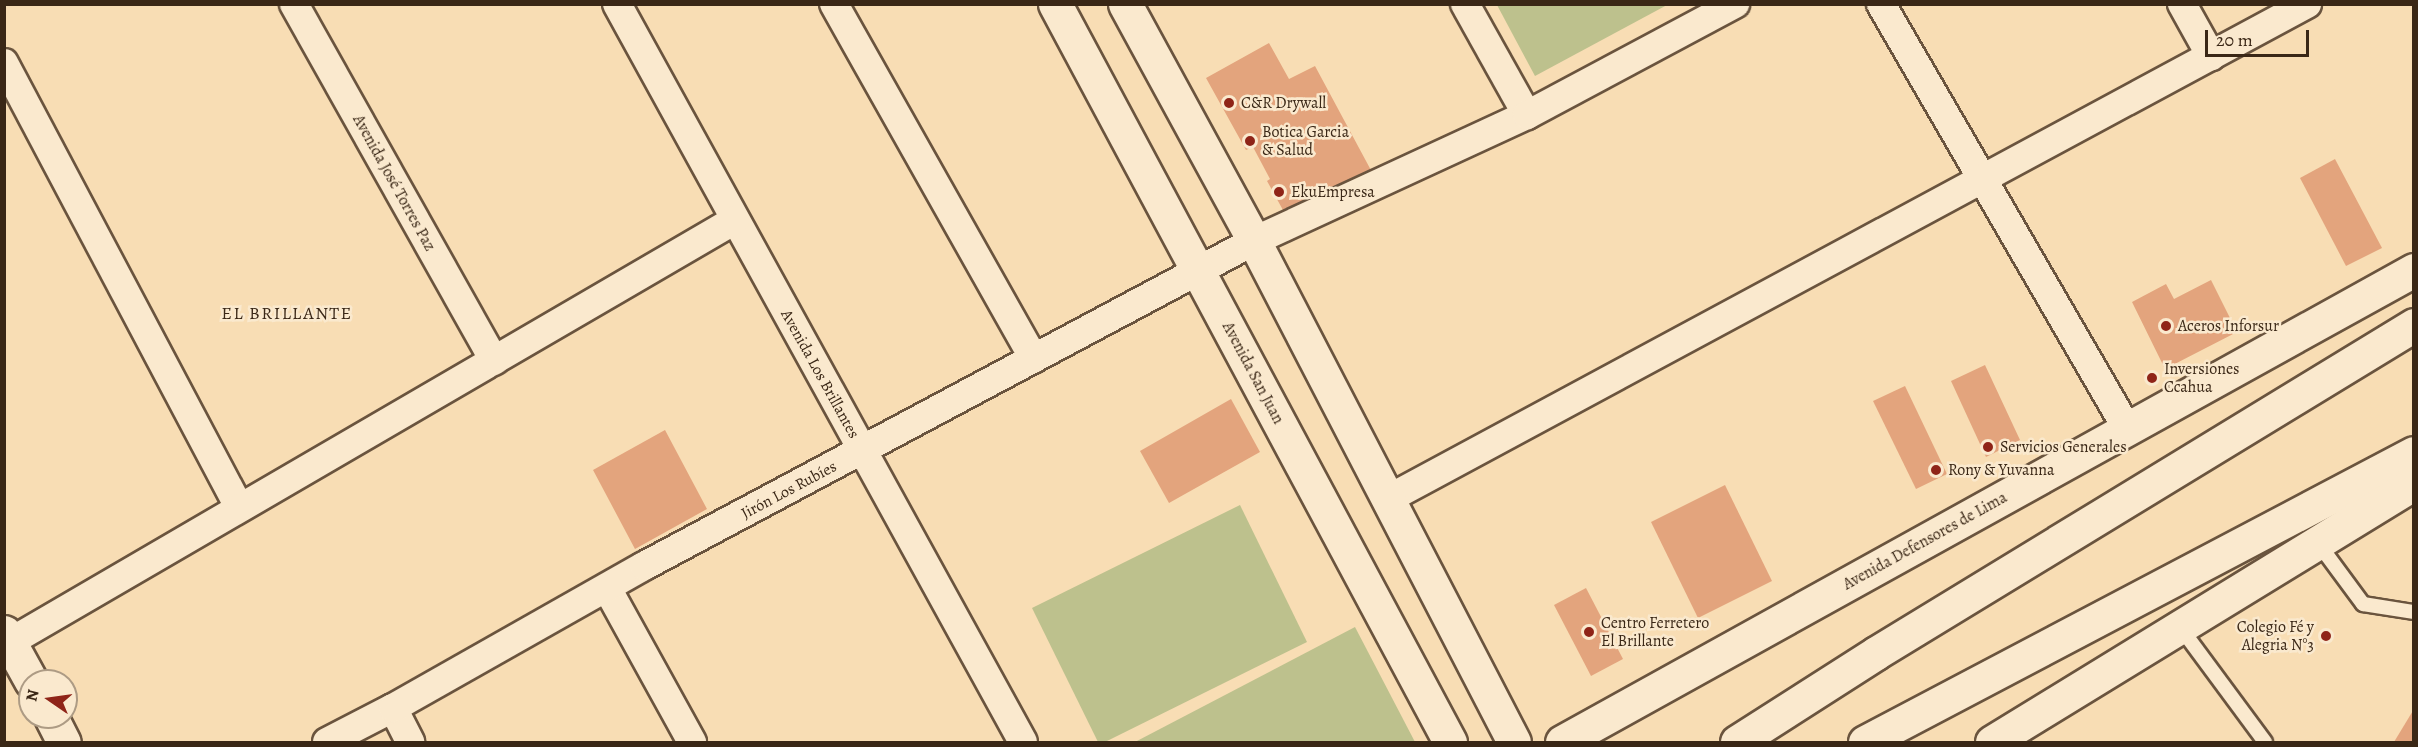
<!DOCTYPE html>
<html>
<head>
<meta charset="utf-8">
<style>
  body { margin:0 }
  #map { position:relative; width:2418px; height:747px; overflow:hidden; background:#f8ddb4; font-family:Alegreya,serif }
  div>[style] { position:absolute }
  .green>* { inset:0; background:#bdc18d }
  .building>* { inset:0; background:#e3a47d }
  .roads { filter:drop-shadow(2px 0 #6a543e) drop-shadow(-2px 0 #6a543e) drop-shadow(0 2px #6a543e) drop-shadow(0 -2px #6a543e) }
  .service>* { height:14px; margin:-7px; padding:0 7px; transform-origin:7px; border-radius:7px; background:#fae9ce }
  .minor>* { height:28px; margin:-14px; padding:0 14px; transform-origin:14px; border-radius:14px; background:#fae9ce }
  .secondary>* { height:33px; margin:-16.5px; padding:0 16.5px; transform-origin:16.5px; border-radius:16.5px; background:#fae9ce }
  .dots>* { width:16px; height:16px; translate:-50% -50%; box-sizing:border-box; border:3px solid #fae9ce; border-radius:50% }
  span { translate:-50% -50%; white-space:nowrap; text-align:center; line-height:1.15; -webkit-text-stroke:5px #fae9ce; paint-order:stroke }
  .poi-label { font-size:16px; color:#3a2716 }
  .left { translate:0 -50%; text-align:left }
  .right { translate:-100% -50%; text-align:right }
  .street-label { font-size:16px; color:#3a2716 }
  .neighbourhood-label { font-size:18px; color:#3a2716; letter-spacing:1.5px }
  .frame { position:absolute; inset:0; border:6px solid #3a2716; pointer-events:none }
  .north { position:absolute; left:18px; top:669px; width:60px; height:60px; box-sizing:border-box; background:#fae9ce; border:2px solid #ad9b84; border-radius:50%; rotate:283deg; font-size:16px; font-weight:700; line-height:24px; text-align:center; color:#3a2716 }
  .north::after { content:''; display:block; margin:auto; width:21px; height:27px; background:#8f2418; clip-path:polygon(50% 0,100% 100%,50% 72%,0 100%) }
  .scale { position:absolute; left:2205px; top:30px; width:104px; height:27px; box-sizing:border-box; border:3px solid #3a2716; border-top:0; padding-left:8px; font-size:18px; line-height:21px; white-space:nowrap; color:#3a2716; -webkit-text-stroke:4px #fae9ce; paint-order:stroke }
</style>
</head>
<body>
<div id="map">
  <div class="green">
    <div style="clip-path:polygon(1497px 5px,1667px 5px,1535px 76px)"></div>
    <div style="clip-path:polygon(1240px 505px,1307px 642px,1105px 742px,1098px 742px,1032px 608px)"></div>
    <div style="clip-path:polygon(1355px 627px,1415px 742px,1135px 742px)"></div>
  </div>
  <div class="building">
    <div style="clip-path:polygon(1269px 43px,1289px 79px,1315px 66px,1373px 174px,1289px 221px,1267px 181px,1270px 179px,1253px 147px,1246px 150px,1206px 78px)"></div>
    <div style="clip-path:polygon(2335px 159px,2382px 248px,2346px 266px,2300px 178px)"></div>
    <div style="clip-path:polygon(2211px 280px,2237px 332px,2165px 369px,2132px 302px,2166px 284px,2174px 299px)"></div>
    <div style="clip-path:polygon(1985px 365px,2020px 440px,1986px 457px,1951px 381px)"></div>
    <div style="clip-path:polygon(1905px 386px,1947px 474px,1916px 489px,1873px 401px)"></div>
    <div style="clip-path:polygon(1231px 399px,1260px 452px,1169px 503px,1140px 451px)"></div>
    <div style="clip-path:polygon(665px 430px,707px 509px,635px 549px,593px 470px)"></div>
    <div style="clip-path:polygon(1725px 485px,1772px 581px,1698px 618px,1651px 522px)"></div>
    <div style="clip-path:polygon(1586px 588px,1623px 659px,1591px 676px,1554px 605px)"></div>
    <div style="clip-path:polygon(2414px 709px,2414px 742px,2394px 742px)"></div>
  </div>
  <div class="roads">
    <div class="service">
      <div style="left:2318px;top:543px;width:76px;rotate:53.6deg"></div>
      <div style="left:2363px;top:604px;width:52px;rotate:8.9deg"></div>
      <div style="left:2180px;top:627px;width:143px;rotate:53.5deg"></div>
    </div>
    <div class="minor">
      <div style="left:294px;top:4px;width:409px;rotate:60.7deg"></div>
      <div style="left:617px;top:4px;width:842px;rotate:61.18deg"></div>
      <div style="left:834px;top:4px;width:407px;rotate:60.6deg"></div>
      <div style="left:1465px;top:4px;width:127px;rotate:60.8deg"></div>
      <div style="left:1881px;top:4px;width:491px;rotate:59.9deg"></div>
      <div style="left:2182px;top:4px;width:60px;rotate:60.9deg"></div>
      <div style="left:4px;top:63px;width:502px;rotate:62.11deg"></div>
      <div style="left:1388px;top:499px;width:1044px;rotate:-28.31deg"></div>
      <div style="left:607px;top:588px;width:176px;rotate:61.1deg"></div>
      <div style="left:10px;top:642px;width:839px;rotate:-30.2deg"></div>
      <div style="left:393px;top:708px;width:38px;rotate:63deg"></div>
      <div style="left:327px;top:742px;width:74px;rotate:-27.3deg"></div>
      <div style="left:393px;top:708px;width:288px;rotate:-29.5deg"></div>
      <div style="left:644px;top:566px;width:691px;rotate:-28.05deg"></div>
      <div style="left:1254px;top:241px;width:301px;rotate:-24.8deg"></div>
      <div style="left:1527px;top:115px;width:236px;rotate:-28.1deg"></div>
    </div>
    <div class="secondary">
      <div style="left:1055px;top:4px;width:837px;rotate:61.84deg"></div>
      <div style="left:1125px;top:4px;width:270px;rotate:61.4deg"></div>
      <div style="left:1254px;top:241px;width:564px;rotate:62.57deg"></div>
      <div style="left:4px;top:632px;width:56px;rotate:61.1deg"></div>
      <div style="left:51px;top:717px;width:28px;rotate:63deg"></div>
      <div style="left:1562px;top:742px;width:974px;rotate:-28.99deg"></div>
      <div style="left:1737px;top:742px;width:165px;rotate:-32.6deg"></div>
      <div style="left:1876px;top:653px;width:630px;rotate:-31.37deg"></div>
      <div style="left:1865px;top:742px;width:620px;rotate:-27.76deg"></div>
      <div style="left:1992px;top:742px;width:495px;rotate:-31.5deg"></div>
    </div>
  </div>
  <div class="dots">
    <div style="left:1229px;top:103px;background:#8f2418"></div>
    <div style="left:1250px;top:141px;background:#8f2418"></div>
    <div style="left:1279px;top:192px;background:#8f2418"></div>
    <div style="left:2166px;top:326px;background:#8f2418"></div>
    <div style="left:2152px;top:378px;background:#8f2418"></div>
    <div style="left:1988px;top:447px;background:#8f2418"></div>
    <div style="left:1936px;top:470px;background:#8f2418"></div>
    <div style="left:1589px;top:632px;background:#8f2418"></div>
    <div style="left:2326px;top:636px;background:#8f2418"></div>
  </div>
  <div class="poi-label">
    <span class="left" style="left:1241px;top:103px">C&amp;R Drywall</span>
    <span class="left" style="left:1262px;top:141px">Botica Garcia<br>&amp; Salud</span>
    <span class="left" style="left:1291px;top:192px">EkuEmpresa</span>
    <span class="left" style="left:2178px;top:326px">Aceros Inforsur</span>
    <span class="left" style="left:2164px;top:378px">Inversiones<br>Ccahua</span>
    <span class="left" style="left:2000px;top:447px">Servicios Generales</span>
    <span class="left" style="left:1948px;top:470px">Rony &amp; Yuvanna</span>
    <span class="left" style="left:1601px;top:632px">Centro Ferretero<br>El Brillante</span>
    <span class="right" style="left:2314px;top:636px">Colegio Fé y<br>Alegria N°3</span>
  </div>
  <div class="street-label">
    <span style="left:394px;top:183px;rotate:61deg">Avenida José Torres Paz</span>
    <span style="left:1253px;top:373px;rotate:62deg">Avenida San Juan</span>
    <span style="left:820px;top:374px;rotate:61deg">Avenida Los Brillantes</span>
    <span style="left:789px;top:490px;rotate:-28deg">Jirón Los Rubíes</span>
    <span style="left:1925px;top:541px;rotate:-29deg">Avenida Defensores de Lima</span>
  </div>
  <div class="neighbourhood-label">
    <span style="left:287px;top:313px">EL BRILLANTE</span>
  </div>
  <div class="frame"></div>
  <div class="north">N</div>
  <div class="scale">20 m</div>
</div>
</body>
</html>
